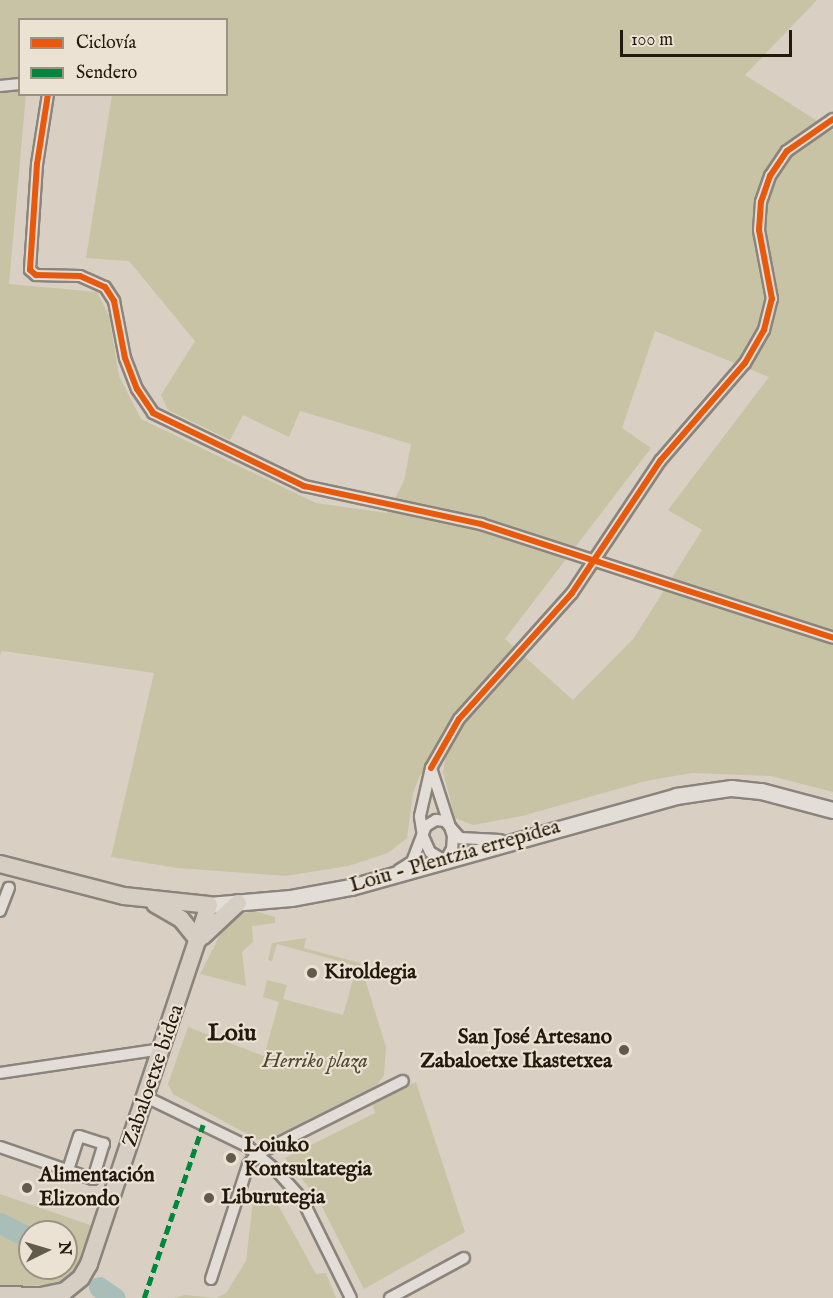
<!DOCTYPE html>
<html>
<head>
<meta charset="utf-8">
<style>
  body { margin:0 }
  #map { position:relative; width:833px; height:1298px; overflow:hidden; background:#d9d0c3; font-family:"IM FELL English",serif }
  div>[style] { position:absolute }
  .green>* { inset:0; background:#c8c3a4 }
  .river>* { height:21px; margin:-10.5px; padding:0 10.5px; transform-origin:10.5px; border-radius:10.5px; background:#a9beb8 }
  .roads { filter:drop-shadow(2px 0 #8a847c) drop-shadow(-2px 0 #8a847c) drop-shadow(0 2px #8a847c) drop-shadow(0 -2px #8a847c) }
  .street>* { height:10px; margin:-5px; padding:0 5px; transform-origin:5px; border-radius:5px; background:#e2ded7 }
  .secondary>* { height:15px; margin:-7.5px; padding:0 7.5px; transform-origin:7.5px; border-radius:7.5px; background:#e2ded7 }
  .primary>* { height:16px; margin:-8px; padding:0 8px; transform-origin:8px; border-radius:8px; background:#d6cec3 }
  .quiet>* { height:4.5px; margin-top:-2.25px; transform-origin:0; background:repeating-linear-gradient(90deg,#00873e 0 9px,transparent 0 13.5px) }
  .cycleway>* { height:6px; margin:-3px; padding:0 3px; transform-origin:3px; border-radius:3px; background:#e8590c }
  .dots>* { width:16px; height:16px; translate:-50% -50%; box-sizing:border-box; border:3px solid #ece2d3; border-radius:50% }
  span { translate:-50% -50%; white-space:nowrap; text-align:center; line-height:1.15; -webkit-text-stroke:4.5px #ece2d3; paint-order:stroke }
  .street-label { font-size:21px; color:#221a0e }
  .poi-label { font-size:21px; color:#221a0e; font-weight:700 }
  .left { translate:0 -50%; text-align:left }
  .right { translate:-100% -50%; text-align:right }
  .park-label { font-size:21px; color:#504a34; font-style:italic }
  .quarter-label { font-size:24px; color:#221a0e; font-weight:700 }
  .legend { position:absolute; left:18px; top:18px; width:210px; height:78px; box-sizing:border-box; background:#ece2d3; border:2px solid #9b9284; margin:0; padding:8px 10px; list-style:none; font-size:18px; color:#221a0e }
  .legend li { display:flex; align-items:center; gap:12px; height:30px }
  .legend b { width:30px; border:2px solid #9b9284 }
  .north { position:absolute; left:18px; top:1220px; width:60px; height:60px; box-sizing:border-box; background:#ece2d3; border:2px solid #9b9284; border-radius:50%; rotate:85deg; font-size:16px; font-weight:700; line-height:24px; text-align:center; color:#221a0e }
  .north::after { content:''; display:block; margin:auto; width:21px; height:27px; background:#625a4d; clip-path:polygon(50% 0,100% 100%,50% 72%,0 100%) }
  .scale { position:absolute; left:620px; top:30px; width:172px; height:27px; box-sizing:border-box; border:3px solid #221a0e; border-top:0; padding-left:8px; font-size:18px; line-height:21px; white-space:nowrap; color:#221a0e; -webkit-text-stroke:4px #ece2d3; paint-order:stroke }
</style>
</head>
<body>
<div id="map">
  <div class="green">
    <div style="clip-path:polygon(evenodd,0 0,817px 0,745px 75px,833px 131px,833px 792px,771px 776px,692px 773px,646px 781px,522px 816px,473px 825px,455px 818px,443px 772px,446px 755px,420px 775px,413px 793px,407px 838px,388px 853px,348px 866px,286px 876px,177px 868px,111px 857px,154px 673px,24px 654px,2px 651px,0 655px,0 0,20px 20px,226px 20px,226px 94px,112px 95px,86px 258px,129px 261px,195px 341px,161px 395px,168px 410px,230px 440px,243px 415px,289px 437px,300px 411px,411px 444px,404px 481px,387px 513px,316px 503px,141px 419px,119px 376px,109px 316px,97px 292px,9px 284px,26px 94px,20px 94px,20px 20px,0 0,655px 331px,769px 377px,668px 510px,702px 530px,634px 638px,573px 700px,505px 639px,651px 448px,622px 428px,655px 331px)"></div>
    <div style="clip-path:polygon(255px 911px,275px 917px,275px 923px,252px 926px,253px 942px,242px 952px,246px 986px,200px 974px,225px 925px,235px 915px)"></div>
    <div style="clip-path:polygon(306px 938px,304px 948px,360px 963px,386px 1047px,384px 1075px,375px 1088px,262px 1142px,173px 1094px,168px 1084px,188px 1027px,264px 1056px,279px 1002px,263px 997px,267px 980px,287px 985px,283px 999px,343px 1015px,357px 966px,277px 944px,272px 961px,268px 960px,272px 943px)"></div>
    <div style="clip-path:polygon(416px 1082px,465px 1232px,364px 1289px,318px 1199px,285px 1158px,375px 1113px,372px 1103px)"></div>
    <div style="clip-path:polygon(264px 1190px,276px 1201px,316px 1274px,326px 1273px,336px 1298px,174px 1298px,185px 1295px,216px 1298px,226px 1293px,246px 1261px,253px 1201px,257px 1192px)"></div>
    <div style="clip-path:polygon(evenodd,0 1194px,93px 1226px,72px 1278px,64px 1283px,28px 1286px,24px 1298px,0 1298px,0 1194px,30px 1232px,66px 1232px,66px 1268px,30px 1268px,30px 1232px)"></div>
  </div>
  <div class="river">
    <div style="left:0;top:1223px;width:34px;rotate:27deg"></div>
    <div style="left:99px;top:1287px;width:19px;rotate:35deg"></div>
  </div>
  <div class="roads">
    <div class="street">
      <div style="left:0;top:86px;width:20px;rotate:-6deg"></div>
      <div style="left:48px;top:94px;width:71px;rotate:98.9deg"></div>
      <div style="left:37px;top:164px;width:106px;rotate:93.8deg"></div>
      <div style="left:30px;top:270px;width:8px;rotate:40deg"></div>
      <div style="left:36px;top:275px;width:44px;rotate:1.3deg"></div>
      <div style="left:80px;top:276px;width:27px;rotate:24deg"></div>
      <div style="left:105px;top:287px;width:17px;rotate:57deg"></div>
      <div style="left:114px;top:301px;width:58px;rotate:79.1deg"></div>
      <div style="left:125px;top:358px;width:33px;rotate:69deg"></div>
      <div style="left:137px;top:389px;width:29px;rotate:56deg"></div>
      <div style="left:153px;top:413px;width:168px;rotate:25.8deg"></div>
      <div style="left:304px;top:486px;width:181px;rotate:12.1deg"></div>
      <div style="left:481px;top:524px;width:370px;rotate:17.9deg"></div>
      <div style="left:431px;top:768px;width:56px;rotate:-60.3deg"></div>
      <div style="left:459px;top:719px;width:169px;rotate:-48.1deg"></div>
      <div style="left:572px;top:593px;width:159px;rotate:-56.3deg"></div>
      <div style="left:660px;top:461px;width:130px;rotate:-49.1deg"></div>
      <div style="left:745px;top:363px;width:38px;rotate:-60deg"></div>
      <div style="left:764px;top:330px;width:32px;rotate:-76deg"></div>
      <div style="left:772px;top:299px;width:70px;rotate:-100.7deg"></div>
      <div style="left:759px;top:230px;width:28px;rotate:-86deg"></div>
      <div style="left:761px;top:202px;width:28px;rotate:-71deg"></div>
      <div style="left:770px;top:176px;width:30px;rotate:-56deg"></div>
      <div style="left:787px;top:151px;width:56px;rotate:-34.8deg"></div>
      <div style="left:431px;top:768px;width:71px;rotate:72.1deg"></div>
      <div style="left:453px;top:836px;width:13px;rotate:94deg"></div>
      <div style="left:452px;top:849px;width:14px;rotate:120deg"></div>
      <div style="left:445px;top:861px;width:17px;rotate:-149deg"></div>
      <div style="left:430px;top:852px;width:17px;rotate:-114deg"></div>
      <div style="left:423px;top:836px;width:20px;rotate:-99deg"></div>
      <div style="left:420px;top:816px;width:49px;rotate:-77.1deg"></div>
      <div style="left:399px;top:870px;width:15px;rotate:-32deg"></div>
      <div style="left:412px;top:862px;width:39px;rotate:-69deg"></div>
      <div style="left:426px;top:826px;width:12px;rotate:-31deg"></div>
      <div style="left:436px;top:820px;width:9px;rotate:6deg"></div>
      <div style="left:445px;top:821px;width:23px;rotate:49deg"></div>
      <div style="left:460px;top:838px;width:40px;rotate:2.9deg"></div>
      <div style="left:0;top:911px;width:25px;rotate:-69deg"></div>
      <div style="left:0;top:1073px;width:164px;rotate:-8.4deg"></div>
      <div style="left:146px;top:1097px;width:112px;rotate:25.9deg"></div>
      <div style="left:247px;top:1146px;width:38px;rotate:40deg"></div>
      <div style="left:276px;top:1170px;width:39px;rotate:48deg"></div>
      <div style="left:302px;top:1199px;width:110px;rotate:63.7deg"></div>
      <div style="left:0;top:1147px;width:98px;rotate:19deg"></div>
      <div style="left:93px;top:1179px;width:37px;rotate:-73deg"></div>
      <div style="left:104px;top:1144px;width:26px;rotate:-162deg"></div>
      <div style="left:79px;top:1136px;width:36px;rotate:108deg"></div>
      <div style="left:211px;top:1279px;width:120px;rotate:-72deg"></div>
      <div style="left:248px;top:1165px;width:14px;rotate:-51deg"></div>
      <div style="left:257px;top:1154px;width:163px;rotate:-26.6deg"></div>
      <div style="left:390px;top:1298px;width:84px;rotate:-28.4deg"></div>
    </div>
    <div class="secondary">
      <div style="left:209px;top:905px;width:82px;rotate:-4.9deg"></div>
      <div style="left:291px;top:898px;width:61px;rotate:-10.4deg"></div>
      <div style="left:351px;top:887px;width:337px;rotate:-15.6deg"></div>
      <div style="left:676px;top:796px;width:56px;rotate:-8.3deg"></div>
      <div style="left:731px;top:788px;width:30px;rotate:6deg"></div>
      <div style="left:761px;top:791px;width:74px;rotate:14.8deg"></div>
    </div>
    <div class="primary">
      <div style="left:0;top:864px;width:128px;rotate:14.5deg"></div>
      <div style="left:124px;top:896px;width:85px;rotate:6deg"></div>
      <div style="left:209px;top:905px;width:379px;rotate:108.5deg"></div>
      <div style="left:89px;top:1264px;width:16px;rotate:120deg"></div>
      <div style="left:81px;top:1278px;width:21px;rotate:141deg"></div>
      <div style="left:65px;top:1291px;width:25px;rotate:168deg"></div>
      <div style="left:41px;top:1296px;width:41px;rotate:-178.6deg"></div>
      <div style="left:155px;top:904px;width:30px;rotate:30deg"></div>
      <div style="left:181px;top:919px;width:27px;rotate:51deg"></div>
      <div style="left:203px;top:936px;width:48px;rotate:-43.3deg"></div>
    </div>
  </div>
  <div class="quiet">
    <div style="left:144px;top:1298px;width:183px;rotate:-71.2deg"></div>
  </div>
  <div class="cycleway">
    <div style="left:48px;top:94px;width:71px;rotate:98.9deg"></div>
    <div style="left:37px;top:164px;width:106px;rotate:93.8deg"></div>
    <div style="left:30px;top:270px;width:8px;rotate:40deg"></div>
    <div style="left:36px;top:275px;width:44px;rotate:1.3deg"></div>
    <div style="left:80px;top:276px;width:27px;rotate:24deg"></div>
    <div style="left:105px;top:287px;width:17px;rotate:57deg"></div>
    <div style="left:114px;top:301px;width:58px;rotate:79.1deg"></div>
    <div style="left:125px;top:358px;width:33px;rotate:69deg"></div>
    <div style="left:137px;top:389px;width:29px;rotate:56deg"></div>
    <div style="left:153px;top:413px;width:168px;rotate:25.8deg"></div>
    <div style="left:304px;top:486px;width:181px;rotate:12.1deg"></div>
    <div style="left:481px;top:524px;width:370px;rotate:17.9deg"></div>
    <div style="left:431px;top:768px;width:56px;rotate:-60.3deg"></div>
    <div style="left:459px;top:719px;width:169px;rotate:-48.1deg"></div>
    <div style="left:572px;top:593px;width:159px;rotate:-56.3deg"></div>
    <div style="left:660px;top:461px;width:130px;rotate:-49.1deg"></div>
    <div style="left:745px;top:363px;width:38px;rotate:-60deg"></div>
    <div style="left:764px;top:330px;width:32px;rotate:-76deg"></div>
    <div style="left:772px;top:299px;width:70px;rotate:-100.7deg"></div>
    <div style="left:759px;top:230px;width:28px;rotate:-86deg"></div>
    <div style="left:761px;top:202px;width:28px;rotate:-71deg"></div>
    <div style="left:770px;top:176px;width:30px;rotate:-56deg"></div>
    <div style="left:787px;top:151px;width:56px;rotate:-34.8deg"></div>
  </div>
  <div class="dots">
    <div style="left:312px;top:973px;background:#625a4d"></div>
    <div style="left:624px;top:1050px;background:#625a4d"></div>
    <div style="left:231px;top:1158px;background:#625a4d"></div>
    <div style="left:27px;top:1188px;background:#625a4d"></div>
    <div style="left:209px;top:1198px;background:#625a4d"></div>
  </div>
  <div class="street-label">
    <span style="left:455px;top:857px;rotate:-16deg">Loiu - Plentzia errepidea</span>
    <span style="left:154px;top:1076px;rotate:-71deg">Zabaloetxe bidea</span>
  </div>
  <div class="poi-label">
    <span class="left" style="left:324px;top:973px">Kiroldegia</span>
    <span class="right" style="left:612px;top:1050px">San José Artesano<br>Zabaloetxe Ikastetxea</span>
    <span class="left" style="left:244px;top:1158px">Loiuko<br>Kontsultategia</span>
    <span class="left" style="left:39px;top:1188px">Alimentación<br>Elizondo</span>
    <span class="left" style="left:221px;top:1198px">Liburutegia</span>
  </div>
  <div class="park-label">
    <span style="left:315px;top:1062px">Herriko plaza</span>
  </div>
  <div class="quarter-label">
    <span style="left:232px;top:1034px">Loiu</span>
  </div>
  <ul class="legend">
  <li><b style="height:8px;background:#e8590c"></b>Ciclovía</li>
  <li><b style="height:8px;background:#00873e"></b>Sendero</li>
  </ul>
  <div class="north">N</div>
  <div class="scale">100 m</div>
</div>
</body>
</html>
